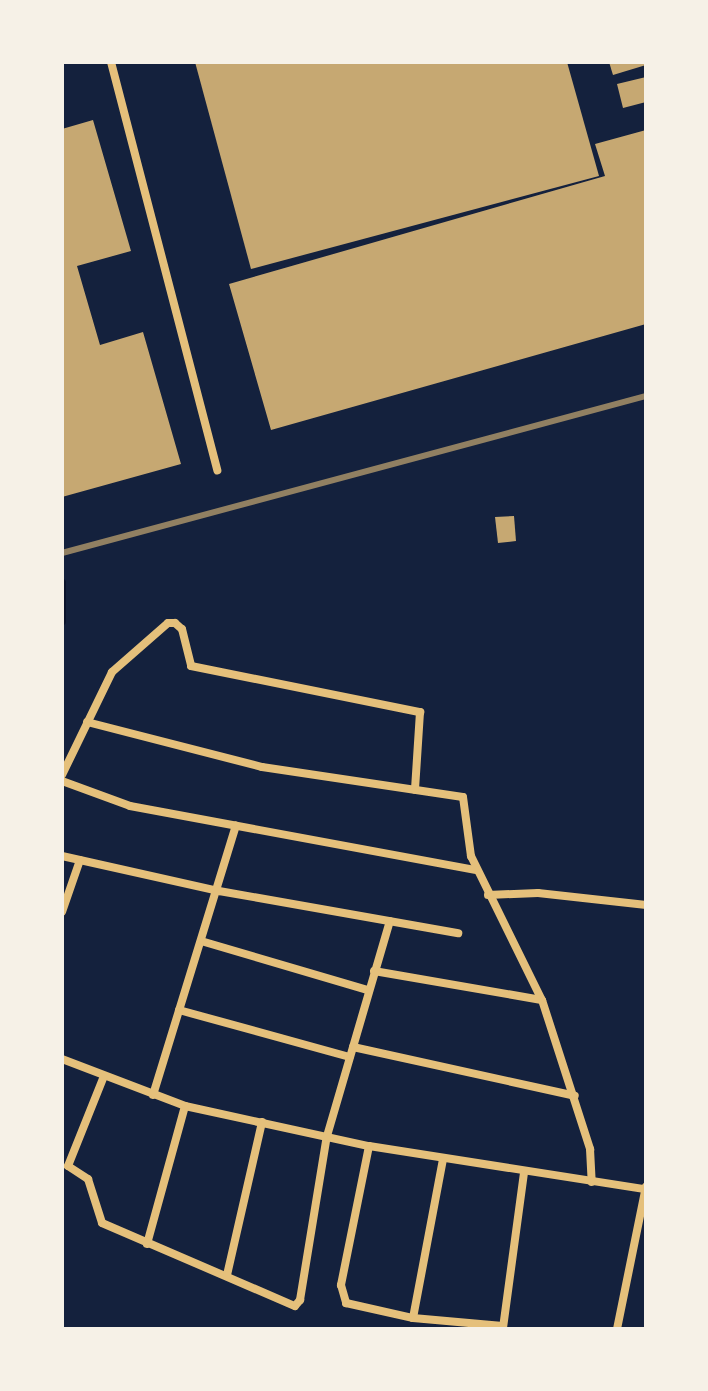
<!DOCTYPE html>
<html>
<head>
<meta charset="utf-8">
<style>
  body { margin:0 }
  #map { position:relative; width:708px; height:1391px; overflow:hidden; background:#14213d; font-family:Raleway,sans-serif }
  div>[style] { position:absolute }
  .stream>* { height:7px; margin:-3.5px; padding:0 3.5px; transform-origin:3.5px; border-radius:3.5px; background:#0b132b }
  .building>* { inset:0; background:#c6a872 }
  .minor>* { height:8px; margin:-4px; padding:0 4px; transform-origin:4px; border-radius:4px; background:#e5c07b }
  .rail>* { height:6px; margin:-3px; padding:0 3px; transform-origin:3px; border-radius:3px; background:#918062 }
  span { translate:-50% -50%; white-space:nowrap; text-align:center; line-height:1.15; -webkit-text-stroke:6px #f6f1e7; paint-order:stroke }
  .frame { position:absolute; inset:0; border:64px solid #f6f1e7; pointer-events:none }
</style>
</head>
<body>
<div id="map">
  <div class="stream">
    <div style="left:62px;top:582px;width:39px;rotate:90deg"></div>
  </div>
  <div class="building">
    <div style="clip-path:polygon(195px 62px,567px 62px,599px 176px,251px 269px)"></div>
    <div style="clip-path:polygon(609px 62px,646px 62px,646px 65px,613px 75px)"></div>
    <div style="clip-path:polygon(646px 77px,646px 102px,623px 108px,617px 84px)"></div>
    <div style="clip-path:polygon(93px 120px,131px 251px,77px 266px,100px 345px,143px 332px,181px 464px,62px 497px,62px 129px)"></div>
    <div style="clip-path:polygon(646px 130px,646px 324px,271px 430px,229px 284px,605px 176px,595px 144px)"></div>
    <div style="clip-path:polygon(514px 516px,516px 541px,498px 543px,495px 517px)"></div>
  </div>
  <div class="minor">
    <div style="left:111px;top:62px;width:422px;rotate:75.4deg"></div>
    <div style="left:87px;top:722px;width:181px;rotate:14.4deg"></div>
    <div style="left:262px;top:767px;width:203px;rotate:8.5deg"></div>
    <div style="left:463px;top:797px;width:60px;rotate:82.3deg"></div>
    <div style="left:471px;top:856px;width:161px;rotate:63.8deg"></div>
    <div style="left:542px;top:1000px;width:157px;rotate:72.1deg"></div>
    <div style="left:590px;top:1149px;width:33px;rotate:87deg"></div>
    <div style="left:62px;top:775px;width:114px;rotate:-64.1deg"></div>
    <div style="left:112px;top:672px;width:74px;rotate:-41.2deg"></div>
    <div style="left:168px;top:623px;width:7px"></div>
    <div style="left:175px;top:623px;width:9px;rotate:41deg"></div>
    <div style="left:182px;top:629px;width:38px;rotate:76deg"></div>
    <div style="left:191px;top:666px;width:234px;rotate:11.4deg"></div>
    <div style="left:420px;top:712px;width:78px;rotate:93.7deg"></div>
    <div style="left:62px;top:781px;width:72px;rotate:20.2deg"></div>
    <div style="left:130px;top:806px;width:352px;rotate:10.5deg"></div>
    <div style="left:62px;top:856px;width:161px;rotate:12.6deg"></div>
    <div style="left:219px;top:891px;width:243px;rotate:10deg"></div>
    <div style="left:488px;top:895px;width:50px;rotate:-2.3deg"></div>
    <div style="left:538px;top:893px;width:109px;rotate:6.3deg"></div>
    <div style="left:62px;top:912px;width:55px;rotate:-70.9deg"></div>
    <div style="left:201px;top:941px;width:174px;rotate:16.4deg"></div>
    <div style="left:374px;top:971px;width:170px;rotate:9.8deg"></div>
    <div style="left:179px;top:1010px;width:177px;rotate:15.4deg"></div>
    <div style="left:353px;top:1047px;width:227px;rotate:12.4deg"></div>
    <div style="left:62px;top:1059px;width:132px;rotate:20.9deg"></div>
    <div style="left:185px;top:1106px;width:188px;rotate:12.3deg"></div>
    <div style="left:369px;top:1146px;width:279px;rotate:8.9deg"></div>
    <div style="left:104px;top:1076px;width:97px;rotate:111.8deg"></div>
    <div style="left:68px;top:1166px;width:24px;rotate:33deg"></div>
    <div style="left:88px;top:1179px;width:46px;rotate:72.3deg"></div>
    <div style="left:102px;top:1223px;width:210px;rotate:23.3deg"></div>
    <div style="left:295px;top:1306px;width:8px;rotate:-50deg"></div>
    <div style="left:300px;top:1300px;width:166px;rotate:-80.7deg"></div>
    <div style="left:327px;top:1136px;width:224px;rotate:-73.7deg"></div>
    <div style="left:153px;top:1095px;width:282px;rotate:-72.9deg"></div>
    <div style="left:369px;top:1146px;width:142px;rotate:101.4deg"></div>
    <div style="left:341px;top:1285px;width:19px;rotate:74deg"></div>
    <div style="left:346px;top:1303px;width:69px;rotate:12.6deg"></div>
    <div style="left:413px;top:1318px;width:90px;rotate:5.1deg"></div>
    <div style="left:147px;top:1244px;width:143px;rotate:-74.6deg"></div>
    <div style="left:227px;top:1275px;width:157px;rotate:-77.1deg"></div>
    <div style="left:413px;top:1318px;width:162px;rotate:-79.3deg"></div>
    <div style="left:503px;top:1328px;width:157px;rotate:-82.3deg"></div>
    <div style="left:617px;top:1329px;width:145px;rotate:-78.5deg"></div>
  </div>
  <div class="rail">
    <div style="left:62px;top:553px;width:605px;rotate:-15.05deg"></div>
  </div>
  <div class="frame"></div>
</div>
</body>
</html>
